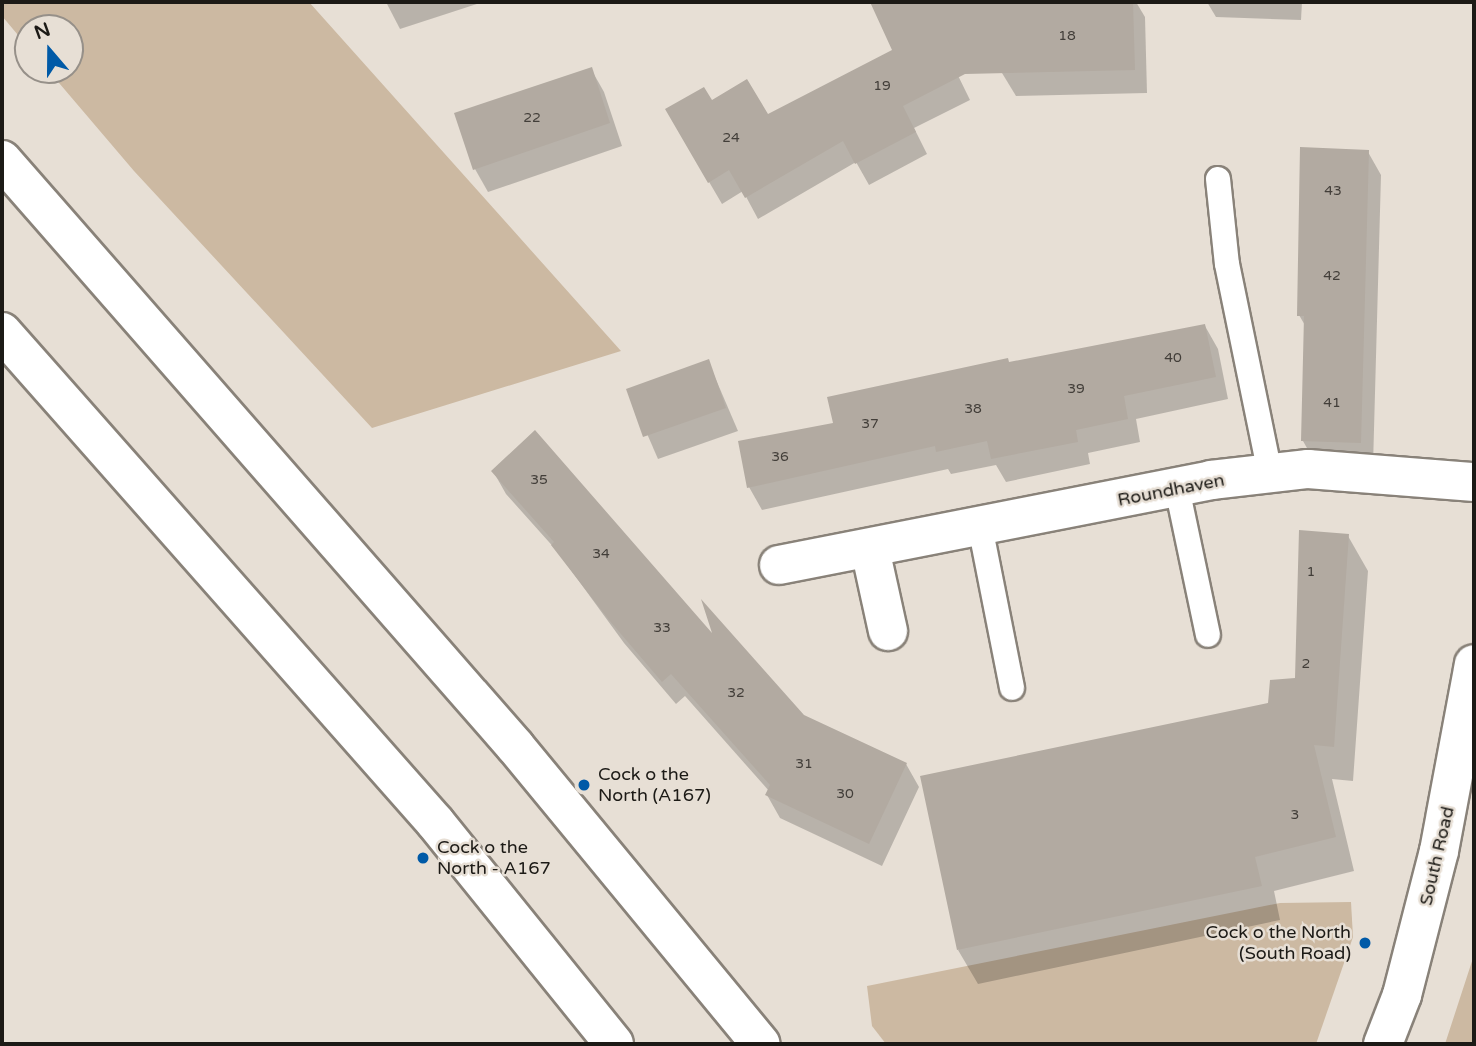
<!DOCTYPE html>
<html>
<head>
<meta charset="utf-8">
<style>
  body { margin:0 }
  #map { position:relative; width:1476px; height:1046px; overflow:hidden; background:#e7dfd5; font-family:"Varela Round",sans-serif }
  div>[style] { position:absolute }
  .green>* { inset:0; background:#ccb9a2 }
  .shadow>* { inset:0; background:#0003 }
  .building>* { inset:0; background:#b2aaa1 }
  .roads { filter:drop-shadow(2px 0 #898279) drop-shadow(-2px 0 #898279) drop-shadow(0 2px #898279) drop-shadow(0 -2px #898279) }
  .lane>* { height:24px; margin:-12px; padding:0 12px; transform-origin:12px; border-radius:12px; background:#fff }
  .street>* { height:38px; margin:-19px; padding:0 19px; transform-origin:19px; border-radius:19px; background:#fff }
  .primary>* { height:38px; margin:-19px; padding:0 19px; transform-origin:19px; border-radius:19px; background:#fff }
  .highway>* { height:38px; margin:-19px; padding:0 19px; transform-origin:19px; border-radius:19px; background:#fff }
  .dots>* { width:19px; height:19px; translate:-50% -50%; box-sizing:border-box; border:4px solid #e7dfd5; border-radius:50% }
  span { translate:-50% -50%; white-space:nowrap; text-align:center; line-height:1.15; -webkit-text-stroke:5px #e7dfd5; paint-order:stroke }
  .number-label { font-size:14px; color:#423e39 }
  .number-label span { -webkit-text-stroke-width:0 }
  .street-label { font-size:18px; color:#1c1a16 }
  .poi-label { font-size:18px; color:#1c1a16 }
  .left { translate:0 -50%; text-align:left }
  .right { translate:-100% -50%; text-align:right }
  .frame { position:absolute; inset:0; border:4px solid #1c1a16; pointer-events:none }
  .north { position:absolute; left:14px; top:14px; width:70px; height:70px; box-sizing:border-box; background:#e7dfd5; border:2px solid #969089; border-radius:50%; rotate:340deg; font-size:19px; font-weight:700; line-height:28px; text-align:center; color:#1c1a16 }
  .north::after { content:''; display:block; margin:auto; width:24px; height:32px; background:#005aa7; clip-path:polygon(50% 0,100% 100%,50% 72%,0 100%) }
</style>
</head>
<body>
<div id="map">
  <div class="green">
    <div style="clip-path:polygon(2px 2px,309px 2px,621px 351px,372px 428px,134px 171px,48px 70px,70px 70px,70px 28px,28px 28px,28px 47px,2px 16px)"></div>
    <div style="clip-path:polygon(1351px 902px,1353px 937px,1316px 1044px,886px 1044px,872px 1026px,867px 986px,1280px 903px)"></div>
    <div style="clip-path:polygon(1474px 954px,1474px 1044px,1445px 1044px,1474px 955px)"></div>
  </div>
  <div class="shadow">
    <div style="clip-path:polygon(386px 2px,483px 2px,400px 29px)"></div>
    <div style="clip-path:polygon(871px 2px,922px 2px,970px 100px,914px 128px,927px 154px,869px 185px,856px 162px,758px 219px,743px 191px,722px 204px,667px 110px,711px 102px,767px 117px,894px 51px)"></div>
    <div style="clip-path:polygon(1001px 2px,1136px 2px,1145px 17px,1147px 93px,1016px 96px,1002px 73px)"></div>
    <div style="clip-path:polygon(1207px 2px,1302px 2px,1301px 20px,1216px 17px)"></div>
    <div style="clip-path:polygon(591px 69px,604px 92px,622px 146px,488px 192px,475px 169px)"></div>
    <div style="clip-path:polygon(1368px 152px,1381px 175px,1373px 466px,1316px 464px,1303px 441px,1306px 327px,1299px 315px)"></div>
    <div style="clip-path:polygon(1205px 326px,1218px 349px,1228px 399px,1136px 419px,1140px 442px,1088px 453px,1090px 464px,1006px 482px,996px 465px,951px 474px,948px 469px,762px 510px,749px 487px,835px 424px,1010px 363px)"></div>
    <div style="clip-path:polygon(708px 361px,738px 431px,658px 459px,628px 390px)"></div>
    <div style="clip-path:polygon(493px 471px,716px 640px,803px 716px,906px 764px,919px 787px,882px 866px,780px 818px,767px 795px,769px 791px,685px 696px,676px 704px,624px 643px,557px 551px,506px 494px)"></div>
    <div style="clip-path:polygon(1348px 536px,1368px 571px,1353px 781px,1332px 779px,1354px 871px,1274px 891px,1280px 920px,978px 984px,958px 950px,1297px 680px)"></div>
  </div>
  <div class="building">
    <div style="clip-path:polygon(870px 2px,1133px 2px,1135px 70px,965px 74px,903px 106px,916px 132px,855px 164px,843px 141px,745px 198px,729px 170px,708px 183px,665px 109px,704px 87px,712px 100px,747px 79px,768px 114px,892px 50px)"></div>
    <div style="clip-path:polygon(592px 67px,610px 123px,473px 170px,454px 113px)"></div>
    <div style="clip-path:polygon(1300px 147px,1369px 150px,1361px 443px,1301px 441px,1304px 316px,1297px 316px)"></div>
    <div style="clip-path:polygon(1205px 324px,1216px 377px,1124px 396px,1128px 419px,1076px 430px,1078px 442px,991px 459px,987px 441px,936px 452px,935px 446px,747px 488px,738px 441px,833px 423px,827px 397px,1008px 358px,1009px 362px)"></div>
    <div style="clip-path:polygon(709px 359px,726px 408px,643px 437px,626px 389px)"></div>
    <div style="clip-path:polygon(535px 430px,712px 633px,701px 599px,804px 715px,907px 763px,869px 844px,765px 795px,770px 785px,671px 674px,662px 682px,609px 620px,551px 545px,554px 542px,491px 471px)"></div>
    <div style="clip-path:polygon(1299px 530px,1349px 534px,1334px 747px,1314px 745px,1336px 837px,1255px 857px,1262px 886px,957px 950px,920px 776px,1268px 703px,1270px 680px,1295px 678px)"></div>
  </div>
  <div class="roads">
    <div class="lane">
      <div style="left:1218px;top:179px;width:85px;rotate:84deg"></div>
      <div style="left:1227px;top:264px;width:213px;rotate:78.4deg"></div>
      <div style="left:1177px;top:488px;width:150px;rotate:78.1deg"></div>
      <div style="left:980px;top:526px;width:165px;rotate:78.8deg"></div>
    </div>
    <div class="street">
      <div style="left:870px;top:549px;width:84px;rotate:77.6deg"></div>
      <div style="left:779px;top:565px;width:440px;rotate:-11.1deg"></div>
      <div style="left:1211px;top:480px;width:98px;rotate:-6.5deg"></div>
      <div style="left:1308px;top:469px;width:167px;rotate:4.5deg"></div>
    </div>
    <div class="primary">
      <div style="left:1383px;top:1044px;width:53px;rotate:-68.8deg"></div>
      <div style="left:1402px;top:995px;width:149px;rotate:-75.6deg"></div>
      <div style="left:1439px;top:851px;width:190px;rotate:-79.4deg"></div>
    </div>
    <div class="highway">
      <div style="left:2px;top:160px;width:779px;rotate:48.8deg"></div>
      <div style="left:515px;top:746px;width:386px;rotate:50.5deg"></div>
      <div style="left:2px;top:332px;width:654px;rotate:48.53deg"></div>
      <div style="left:435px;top:822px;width:285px;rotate:51.1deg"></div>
    </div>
  </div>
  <div class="dots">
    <div style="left:584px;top:785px;background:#005aa7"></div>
    <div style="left:423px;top:858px;background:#005aa7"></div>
    <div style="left:1365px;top:943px;background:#005aa7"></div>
  </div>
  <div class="number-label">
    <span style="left:1067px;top:36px">18</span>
    <span style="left:882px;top:86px">19</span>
    <span style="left:532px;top:118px">22</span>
    <span style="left:731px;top:138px">24</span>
    <span style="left:1333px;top:191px">43</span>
    <span style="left:1332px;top:276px">42</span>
    <span style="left:1173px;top:358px">40</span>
    <span style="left:1076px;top:389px">39</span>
    <span style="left:1332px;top:403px">41</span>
    <span style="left:973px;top:409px">38</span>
    <span style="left:870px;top:424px">37</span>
    <span style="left:780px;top:457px">36</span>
    <span style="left:539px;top:480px">35</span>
    <span style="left:601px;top:554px">34</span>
    <span style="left:1311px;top:572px">1</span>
    <span style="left:662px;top:628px">33</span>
    <span style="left:1306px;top:664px">2</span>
    <span style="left:736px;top:693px">32</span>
    <span style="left:804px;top:764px">31</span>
    <span style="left:845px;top:794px">30</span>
    <span style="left:1295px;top:815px">3</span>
  </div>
  <div class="street-label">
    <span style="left:1171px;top:490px;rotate:-11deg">Roundhaven</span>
    <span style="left:1437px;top:856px;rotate:-77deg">South Road</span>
  </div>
  <div class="poi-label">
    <span class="left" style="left:598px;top:785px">Cock o the<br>North (A167)</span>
    <span class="left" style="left:437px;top:858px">Cock o the<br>North - A167</span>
    <span class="right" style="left:1351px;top:943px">Cock o the North<br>(South Road)</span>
  </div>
  <div class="frame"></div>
  <div class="north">N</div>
</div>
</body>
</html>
